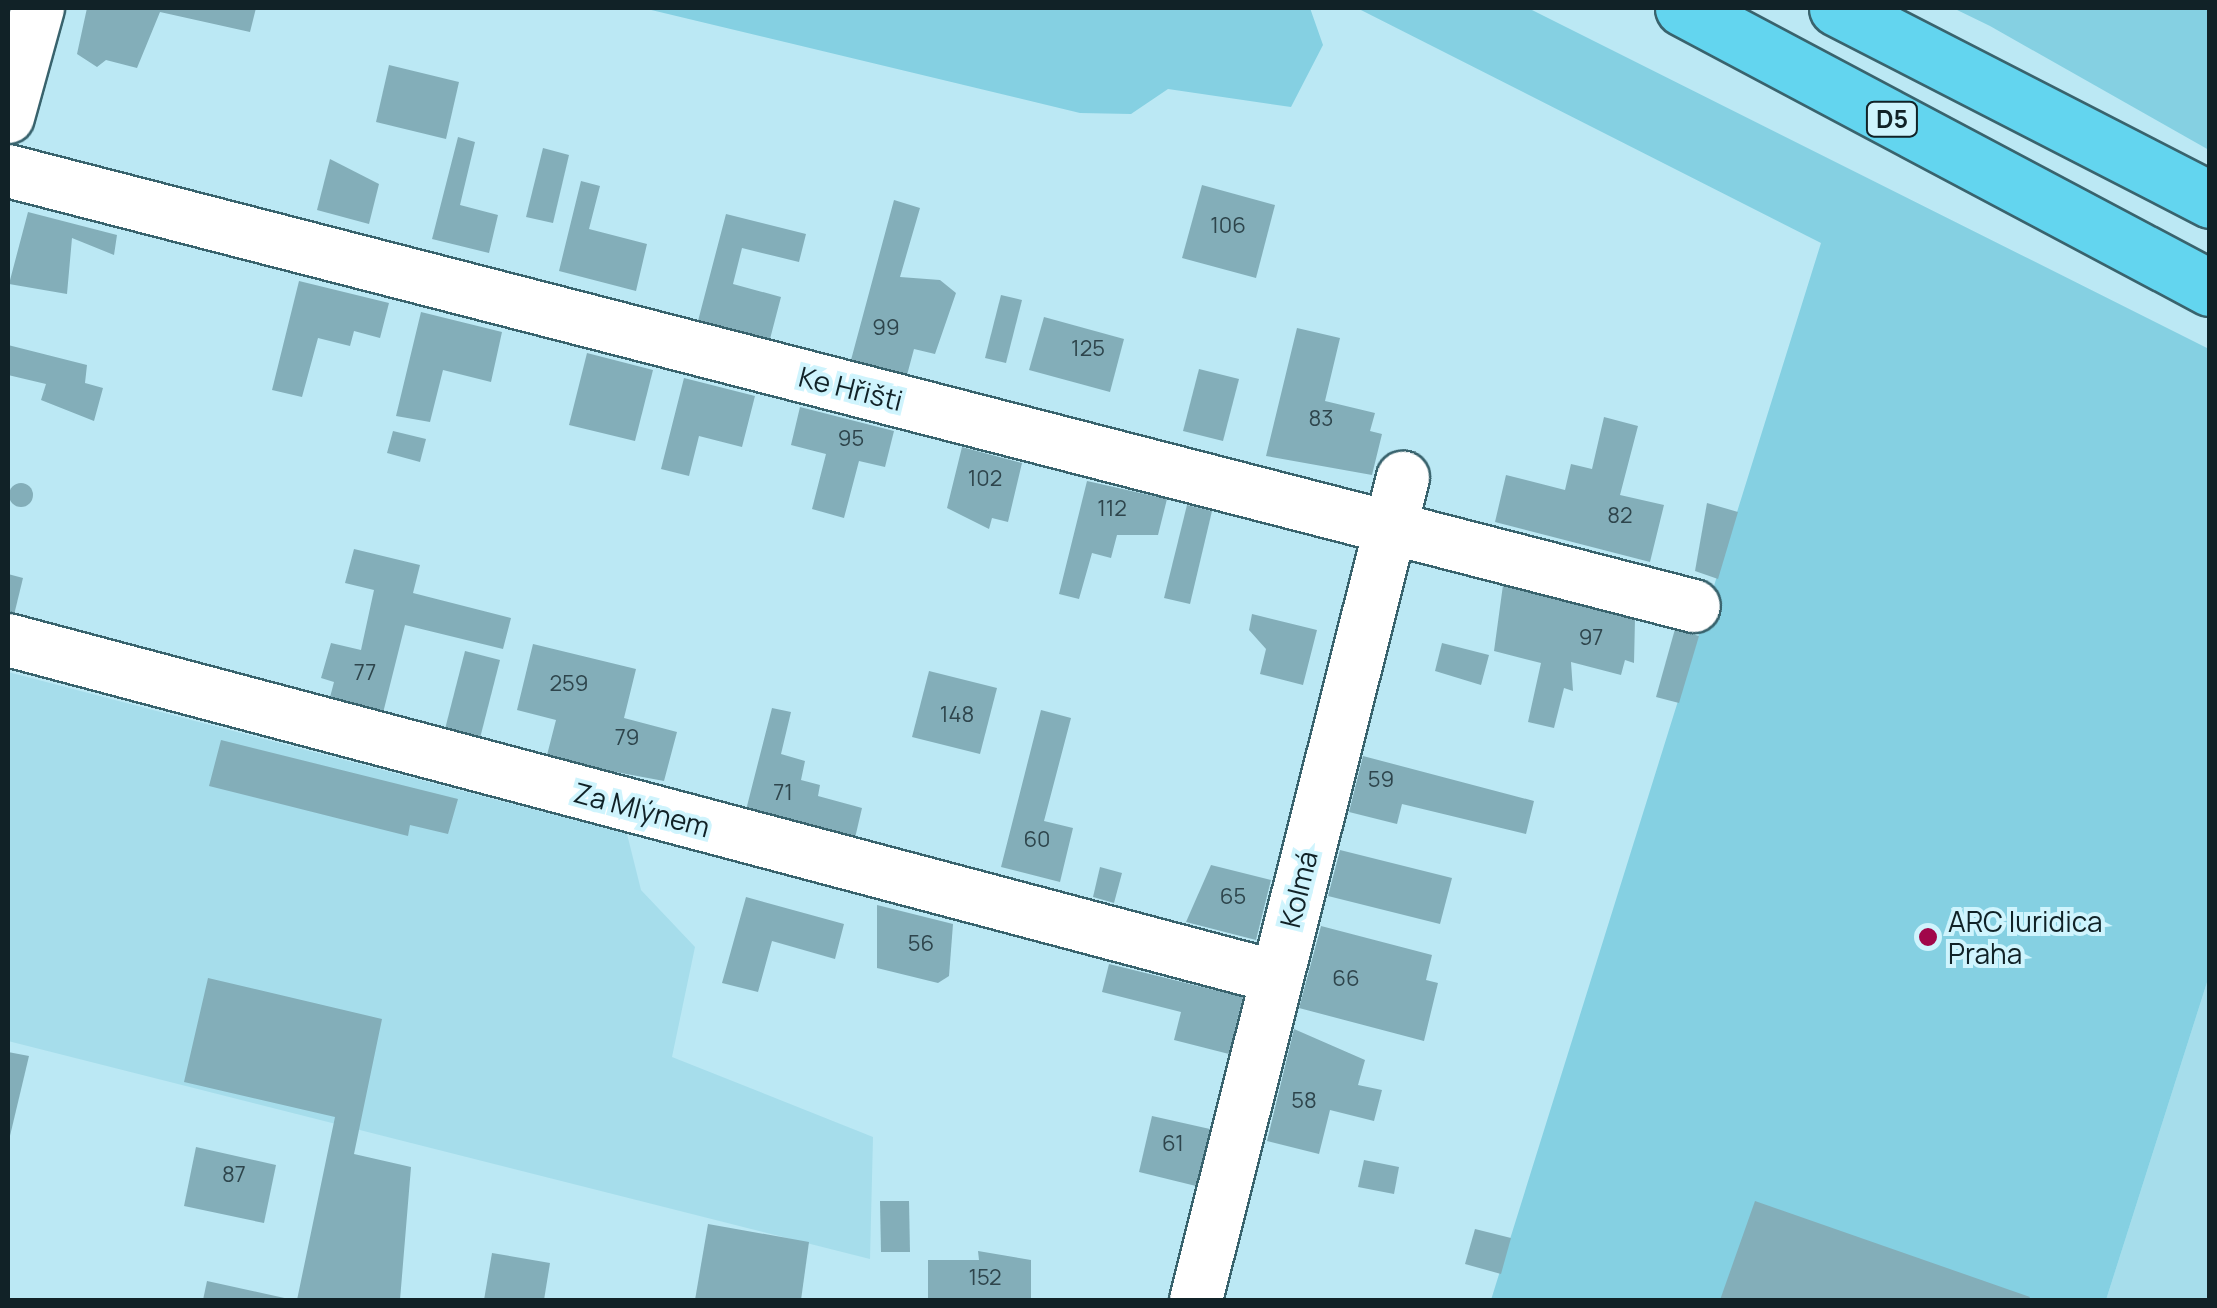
<!DOCTYPE html>
<html>
<head>
<meta charset="utf-8">
<style>
  body { margin:0 }
  #map { position:relative; width:2217px; height:1308px; overflow:hidden; background:#bbe8f4; font-family:Manrope,sans-serif }
  div>[style] { position:absolute }
  .built>* { inset:0; background:#a6ddeb }
  .green>* { inset:0; background:#85d0e2 }
  .building>* { inset:0; background:#83aeb9 }
  .round { border-radius:50% }
  .roads { filter:drop-shadow(2px 0 #39636d) drop-shadow(-2px 0 #39636d) drop-shadow(0 2px #39636d) drop-shadow(0 -2px #39636d) }
  .minor>* { height:52px; margin:-26px; padding:0 26px; transform-origin:26px; border-radius:26px; background:#fff }
  .highway>* { height:55px; margin:-27.5px; padding:0 27.5px; transform-origin:27.5px; border-radius:27.5px; background:#63d5ef }
  .dots>* { width:28px; height:28px; translate:-50% -50%; box-sizing:border-box; border:5px solid #cff4fd; border-radius:50% }
  span { translate:-50% -50%; white-space:nowrap; text-align:center; line-height:1.15; -webkit-text-stroke:8px #cff4fd; paint-order:stroke }
  .number-label { font-size:22px; color:#2e454c }
  .number-label span { -webkit-text-stroke-width:0 }
  .shield-label span { padding:2px 8px; background:#cff4fd; border:2px solid; border-radius:8px; -webkit-text-stroke-width:0 }
  .shield-label { font-size:25px; color:#112227; font-weight:700 }
  .street-label { font-size:28px; color:#112227 }
  .poi-label { font-size:28px; color:#112227 }
  .left { translate:0 -50%; text-align:left }
  .frame { position:absolute; inset:0; border:10px solid #112227; pointer-events:none }
</style>
</head>
<body>
<div id="map">
  <div class="built">
    <div style="clip-path:polygon(8px 672px,627px 834px,641px 890px,695px 947px,672px 1057px,873px 1137px,870px 1259px,8px 1041px)"></div>
    <div style="clip-path:polygon(2209px 976px,2209px 1300px,2106px 1300px)"></div>
  </div>
  <div class="green">
    <div style="clip-path:polygon(643px 8px,1310px 8px,1323px 45px,1291px 107px,1168px 89px,1131px 114px,1080px 113px)"></div>
    <div style="clip-path:polygon(1357px 8px,1528px 8px,2209px 349px,2209px 976px,2106px 1300px,1491px 1300px,1821px 243px)"></div>
    <div style="clip-path:polygon(1953px 8px,2209px 8px,2209px 150px,1990px 26px)"></div>
  </div>
  <div class="building">
    <div style="clip-path:polygon(87px 8px,256px 8px,250px 32px,160px 12px,137px 68px,106px 60px,97px 67px,77px 54px)"></div>
    <div style="clip-path:polygon(389px 65px,459px 82px,446px 139px,376px 122px)"></div>
    <div style="clip-path:polygon(458px 137px,475px 142px,460px 205px,498px 215px,489px 253px,432px 239px)"></div>
    <div style="clip-path:polygon(543px 148px,569px 155px,553px 223px,526px 217px)"></div>
    <div style="clip-path:polygon(330px 159px,379px 184px,369px 224px,317px 210px)"></div>
    <div style="clip-path:polygon(581px 181px,600px 186px,589px 229px,647px 244px,636px 291px,559px 271px)"></div>
    <div style="clip-path:polygon(1202px 185px,1275px 205px,1256px 278px,1182px 258px)"></div>
    <div style="clip-path:polygon(894px 200px,920px 208px,900px 277px,940px 280px,956px 293px,935px 354px,914px 349px,907px 375px,851px 360px)"></div>
    <div style="clip-path:polygon(28px 212px,117px 235px,114px 255px,72px 238px,67px 294px,9px 284px)"></div>
    <div style="clip-path:polygon(726px 214px,806px 234px,799px 262px,742px 248px,733px 284px,781px 297px,770px 339px,698px 321px)"></div>
    <div style="clip-path:polygon(299px 281px,389px 303px,380px 338px,354px 331px,350px 346px,318px 338px,302px 397px,272px 390px)"></div>
    <div style="clip-path:polygon(1001px 295px,1022px 300px,1006px 363px,985px 358px)"></div>
    <div style="clip-path:polygon(421px 312px,502px 332px,491px 382px,443px 370px,430px 422px,396px 416px)"></div>
    <div style="clip-path:polygon(1044px 317px,1124px 339px,1110px 392px,1029px 370px)"></div>
    <div style="clip-path:polygon(1297px 328px,1340px 338px,1325px 401px,1375px 413px,1370px 431px,1382px 434px,1372px 475px,1266px 456px)"></div>
    <div style="clip-path:polygon(8px 345px,87px 365px,85px 383px,103px 388px,94px 421px,41px 400px,46px 384px,8px 375px)"></div>
    <div style="clip-path:polygon(587px 353px,653px 370px,635px 441px,569px 425px)"></div>
    <div style="clip-path:polygon(1199px 369px,1239px 379px,1223px 441px,1183px 431px)"></div>
    <div style="clip-path:polygon(684px 378px,755px 396px,742px 447px,699px 436px,689px 476px,661px 469px)"></div>
    <div style="clip-path:polygon(800px 407px,894px 431px,885px 467px,859px 461px,844px 518px,812px 509px,826px 454px,791px 445px)"></div>
    <div style="clip-path:polygon(1604px 417px,1638px 426px,1620px 495px,1664px 505px,1650px 562px,1495px 522px,1506px 475px,1565px 490px,1571px 464px,1592px 469px)"></div>
    <div style="clip-path:polygon(393px 431px,426px 439px,420px 462px,387px 453px)"></div>
    <div style="clip-path:polygon(962px 447px,1022px 463px,1008px 522px,992px 518px,989px 529px,947px 508px)"></div>
    <div style="clip-path:polygon(1087px 481px,1167px 499px,1158px 535px,1117px 535px,1111px 558px,1092px 553px,1079px 599px,1059px 594px)"></div>
    <div class="round" style="left:9px;top:483px;width:24px;height:24px"></div>
    <div style="clip-path:polygon(1707px 503px,1738px 512px,1718px 579px,1695px 571px)"></div>
    <div style="clip-path:polygon(1187px 505px,1212px 511px,1190px 604px,1164px 598px)"></div>
    <div style="clip-path:polygon(354px 549px,420px 565px,413px 593px,511px 618px,503px 649px,405px 625px,382px 717px,328px 705px,334px 682px,321px 678px,331px 643px,361px 650px,374px 590px,345px 583px)"></div>
    <div style="clip-path:polygon(8px 574px,23px 578px,14px 615px,8px 613px)"></div>
    <div style="clip-path:polygon(1503px 585px,1635px 619px,1634px 663px,1625px 660px,1621px 675px,1571px 662px,1573px 691px,1564px 688px,1554px 728px,1528px 722px,1541px 663px,1494px 651px)"></div>
    <div style="clip-path:polygon(1252px 614px,1317px 630px,1303px 685px,1260px 674px,1266px 649px,1249px 630px)"></div>
    <div style="clip-path:polygon(1675px 629px,1699px 636px,1679px 703px,1656px 697px)"></div>
    <div style="clip-path:polygon(1442px 643px,1489px 655px,1481px 685px,1435px 671px)"></div>
    <div style="clip-path:polygon(533px 644px,636px 669px,624px 718px,677px 732px,664px 781px,546px 759px,556px 720px,517px 710px)"></div>
    <div style="clip-path:polygon(465px 651px,500px 660px,479px 742px,444px 733px)"></div>
    <div style="clip-path:polygon(929px 671px,997px 688px,980px 754px,912px 737px)"></div>
    <div style="clip-path:polygon(772px 708px,791px 712px,781px 754px,805px 761px,801px 780px,820px 785px,818px 796px,862px 808px,855px 838px,746px 810px)"></div>
    <div style="clip-path:polygon(1041px 710px,1071px 718px,1044px 821px,1073px 828px,1060px 882px,1001px 867px)"></div>
    <div style="clip-path:polygon(221px 740px,458px 799px,448px 834px,410px 825px,408px 836px,209px 786px)"></div>
    <div style="clip-path:polygon(1363px 756px,1534px 801px,1526px 834px,1402px 804px,1397px 824px,1349px 812px)"></div>
    <div style="clip-path:polygon(1340px 850px,1452px 878px,1440px 924px,1328px 896px)"></div>
    <div style="clip-path:polygon(1211px 865px,1271px 880px,1256px 940px,1186px 922px)"></div>
    <div style="clip-path:polygon(1100px 867px,1122px 873px,1114px 903px,1093px 897px)"></div>
    <div style="clip-path:polygon(746px 897px,844px 924px,835px 959px,772px 941px,758px 992px,722px 983px)"></div>
    <div style="clip-path:polygon(877px 905px,953px 924px,949px 976px,938px 983px,877px 968px)"></div>
    <div style="clip-path:polygon(1321px 926px,1432px 955px,1426px 980px,1438px 983px,1424px 1041px,1299px 1008px)"></div>
    <div style="clip-path:polygon(1109px 964px,1243px 997px,1229px 1054px,1174px 1040px,1181px 1012px,1102px 992px)"></div>
    <div style="clip-path:polygon(208px 978px,382px 1019px,354px 1154px,411px 1167px,400px 1300px,297px 1300px,335px 1117px,184px 1082px)"></div>
    <div style="clip-path:polygon(1294px 1029px,1365px 1060px,1358px 1085px,1382px 1090px,1374px 1121px,1330px 1110px,1319px 1154px,1267px 1141px)"></div>
    <div style="clip-path:polygon(8px 1052px,29px 1056px,9px 1140px,8px 1140px)"></div>
    <div style="clip-path:polygon(1152px 1116px,1210px 1129px,1196px 1186px,1139px 1172px)"></div>
    <div style="clip-path:polygon(196px 1147px,276px 1165px,264px 1223px,184px 1206px)"></div>
    <div style="clip-path:polygon(1364px 1160px,1399px 1167px,1394px 1194px,1358px 1187px)"></div>
    <div style="clip-path:polygon(880px 1201px,909px 1201px,910px 1252px,881px 1252px)"></div>
    <div style="clip-path:polygon(1755px 1201px,2030px 1297px,2028px 1300px,1720px 1300px)"></div>
    <div style="clip-path:polygon(708px 1224px,809px 1242px,801px 1300px,695px 1300px)"></div>
    <div style="clip-path:polygon(1475px 1229px,1511px 1238px,1501px 1274px,1465px 1264px)"></div>
    <div style="clip-path:polygon(978px 1251px,1031px 1260px,1031px 1300px,928px 1300px,928px 1260px,979px 1260px)"></div>
    <div style="clip-path:polygon(492px 1253px,550px 1263px,544px 1300px,484px 1300px)"></div>
    <div style="clip-path:polygon(207px 1281px,289px 1299px,288px 1300px,203px 1300px)"></div>
  </div>
  <div class="roads">
    <div class="minor">
      <div style="left:8px;top:117px;width:113px;rotate:-74.6deg"></div>
      <div style="left:8px;top:171px;width:1741px;rotate:14.47deg"></div>
      <div style="left:8px;top:640px;width:1312px;rotate:14.88deg"></div>
      <div style="left:1196px;top:1300px;width:848px;rotate:-75.87deg"></div>
    </div>
    <div class="highway">
      <div style="left:1683px;top:8px;width:597px;rotate:27.98deg"></div>
      <div style="left:1837px;top:8px;width:420px;rotate:27.2deg"></div>
    </div>
  </div>
  <div class="dots">
    <div style="left:1928px;top:937px;background:#a1074a"></div>
  </div>
  <div class="number-label">
    <span style="left:1228px;top:226px">106</span>
    <span style="left:886px;top:328px">99</span>
    <span style="left:1088px;top:349px">125</span>
    <span style="left:1321px;top:419px">83</span>
    <span style="left:851px;top:439px">95</span>
    <span style="left:985px;top:479px">102</span>
    <span style="left:1112px;top:509px">112</span>
    <span style="left:1620px;top:516px">82</span>
    <span style="left:1591px;top:638px">97</span>
    <span style="left:365px;top:673px">77</span>
    <span style="left:569px;top:684px">259</span>
    <span style="left:957px;top:715px">148</span>
    <span style="left:627px;top:738px">79</span>
    <span style="left:1381px;top:780px">59</span>
    <span style="left:783px;top:793px">71</span>
    <span style="left:1037px;top:840px">60</span>
    <span style="left:1233px;top:897px">65</span>
    <span style="left:921px;top:944px">56</span>
    <span style="left:1346px;top:979px">66</span>
    <span style="left:1304px;top:1101px">58</span>
    <span style="left:1173px;top:1144px">61</span>
    <span style="left:234px;top:1175px">87</span>
    <span style="left:985px;top:1278px">152</span>
  </div>
  <div class="shield-label">
    <span style="left:1892px;top:119px">D5</span>
  </div>
  <div class="street-label">
    <span style="left:851px;top:388px;rotate:14deg">Ke Hřišti</span>
    <span style="left:642px;top:809px;rotate:15deg">Za Mlýnem</span>
    <span style="left:1298px;top:889px;rotate:-76deg">Kolmá</span>
  </div>
  <div class="poi-label">
    <span class="left" style="left:1948px;top:937px">ARC Iuridica<br>Praha</span>
  </div>
  <div class="frame"></div>
</div>
</body>
</html>
